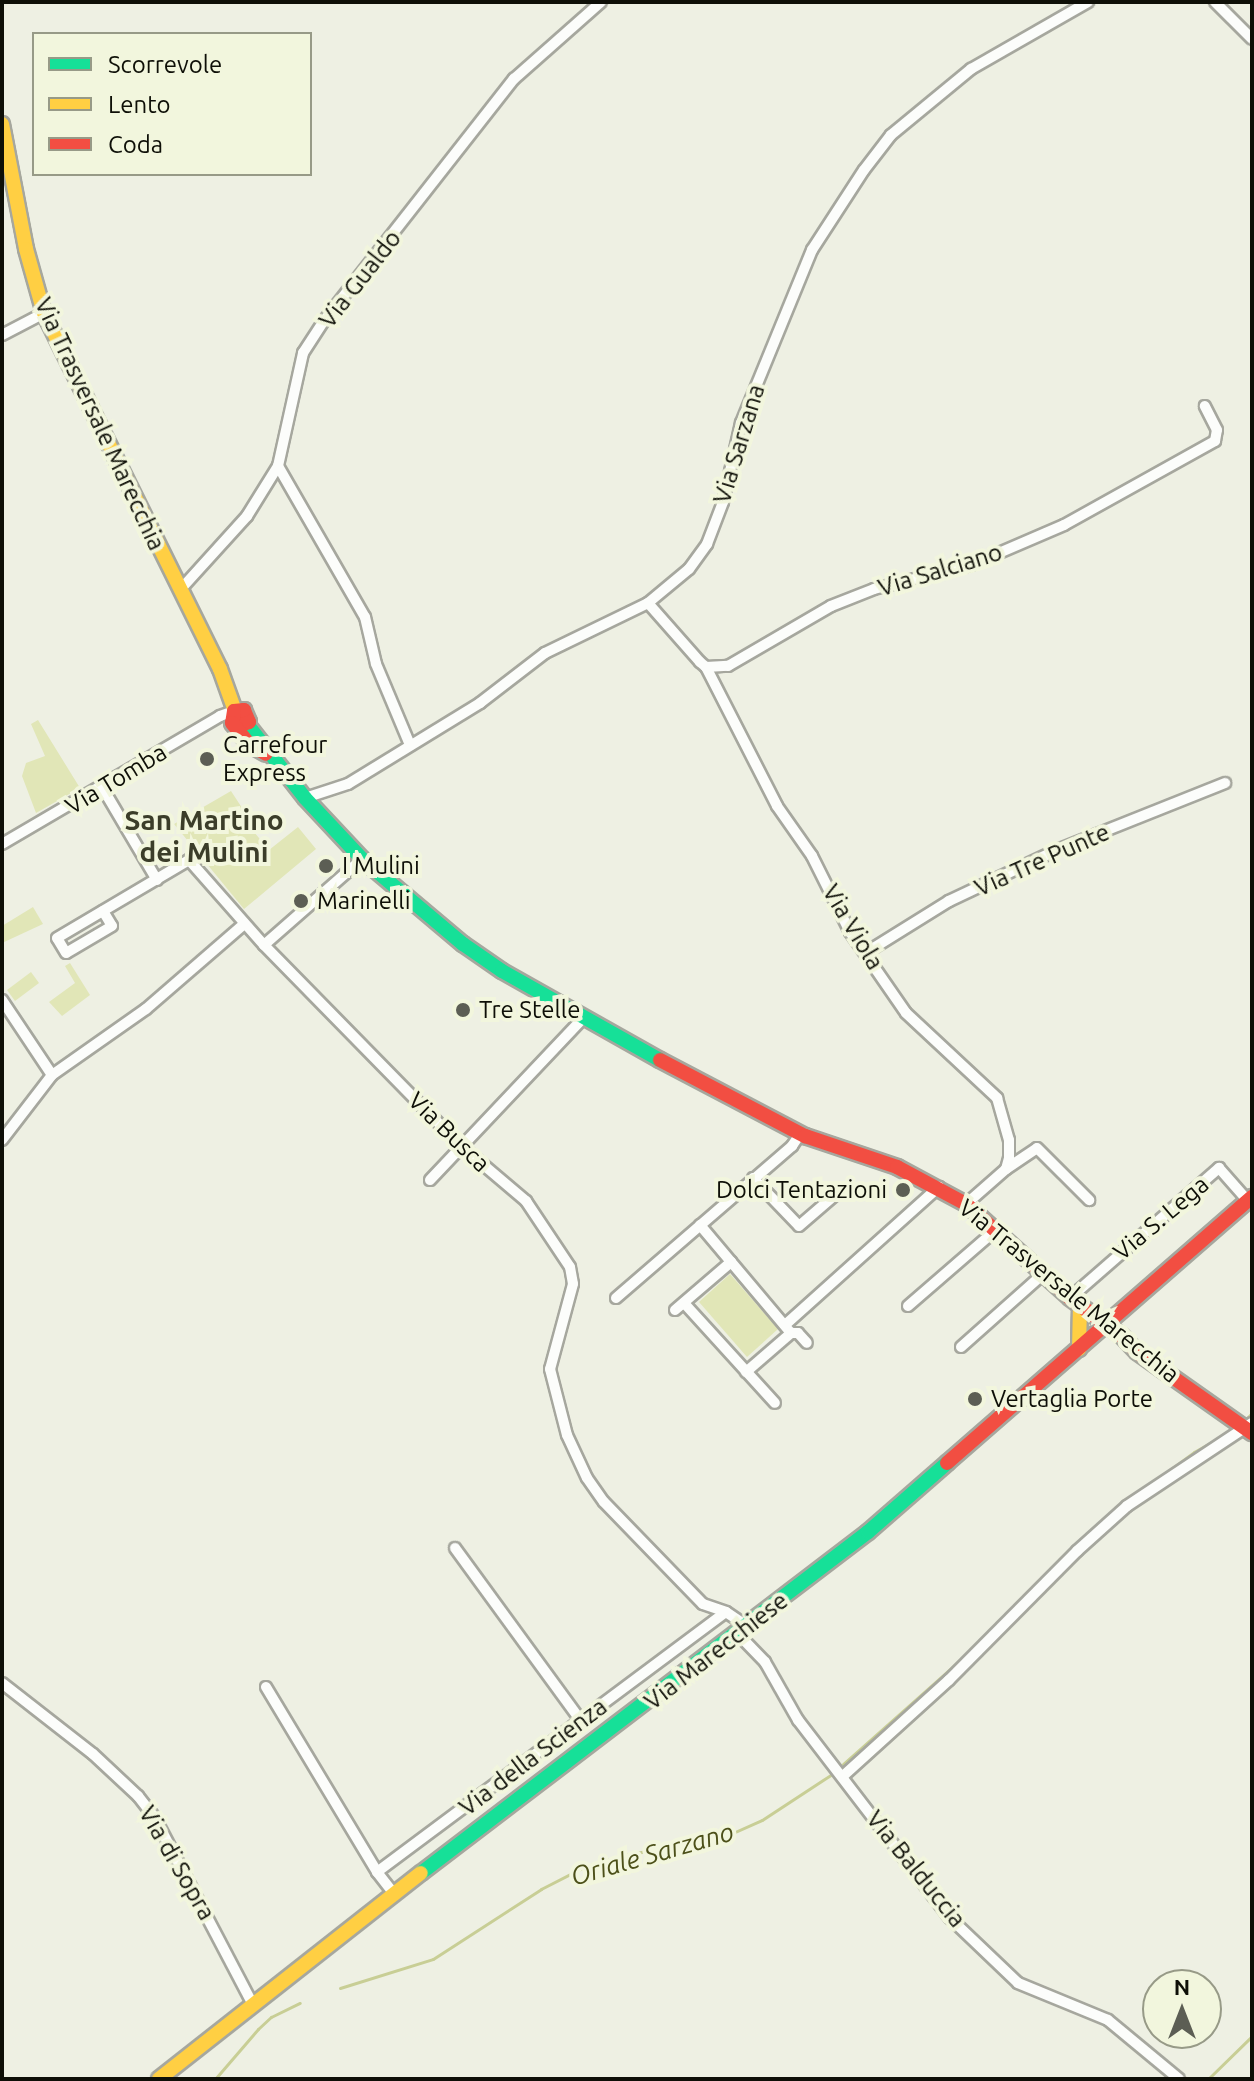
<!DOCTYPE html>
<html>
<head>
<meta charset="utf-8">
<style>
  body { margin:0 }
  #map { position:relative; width:1254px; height:2081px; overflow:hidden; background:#eef0e3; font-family:Ubuntu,sans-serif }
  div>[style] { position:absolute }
  .green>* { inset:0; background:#e1e6b7 }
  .stream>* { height:3px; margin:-1.5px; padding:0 1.5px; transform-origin:1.5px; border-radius:1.5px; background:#c8ce95 }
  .roads { filter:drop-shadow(2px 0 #a6a79e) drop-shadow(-2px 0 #a6a79e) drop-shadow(0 2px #a6a79e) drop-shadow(0 -2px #a6a79e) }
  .street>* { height:10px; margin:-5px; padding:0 5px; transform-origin:5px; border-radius:5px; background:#fcfdfb }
  .fast>* { height:14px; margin:-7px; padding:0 7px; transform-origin:7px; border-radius:7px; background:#16e098 }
  .slow>* { height:14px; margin:-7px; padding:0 7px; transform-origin:7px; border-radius:7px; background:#ffcf43 }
  .jam>* { height:14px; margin:-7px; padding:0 7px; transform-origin:7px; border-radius:7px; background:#f24e42 }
  .dots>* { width:22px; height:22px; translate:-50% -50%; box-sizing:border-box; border:4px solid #f2f6dd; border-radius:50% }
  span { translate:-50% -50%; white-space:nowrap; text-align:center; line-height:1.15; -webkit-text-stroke:8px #f2f6dd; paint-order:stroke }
  .street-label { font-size:24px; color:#0e0f07 }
  .poi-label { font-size:24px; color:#0e0f07 }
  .left { translate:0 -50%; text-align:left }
  .right { translate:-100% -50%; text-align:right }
  .water-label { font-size:26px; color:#4c5019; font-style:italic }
  .quarter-label { font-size:28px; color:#3b3d29; font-weight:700 }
  .frame { position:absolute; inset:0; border:4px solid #0e0f07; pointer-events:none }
  .legend { position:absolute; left:32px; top:32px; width:280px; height:144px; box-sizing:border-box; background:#f2f6dd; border:2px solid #979a87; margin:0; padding:10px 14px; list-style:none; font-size:24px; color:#0e0f07 }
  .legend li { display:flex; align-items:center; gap:16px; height:40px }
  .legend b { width:40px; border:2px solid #979a87 }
  .north { position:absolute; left:1142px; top:1969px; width:80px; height:80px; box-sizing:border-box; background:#f2f6dd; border:2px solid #979a87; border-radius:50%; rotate:0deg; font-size:22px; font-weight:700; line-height:32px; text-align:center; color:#0e0f07 }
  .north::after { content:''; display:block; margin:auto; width:28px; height:36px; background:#5c5e54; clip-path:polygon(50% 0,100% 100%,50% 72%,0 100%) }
</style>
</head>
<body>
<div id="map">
  <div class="green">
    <div style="clip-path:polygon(38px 720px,80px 788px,36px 813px,22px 776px,26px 763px,45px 756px,31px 724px)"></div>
    <div style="clip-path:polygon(231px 791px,248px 817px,244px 820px,269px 850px,298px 827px,316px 849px,244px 909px,174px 824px)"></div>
    <div style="clip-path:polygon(33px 907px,43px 924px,2px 943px,2px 926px)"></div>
    <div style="clip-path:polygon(70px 963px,90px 995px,62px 1016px,49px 1002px,75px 983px,65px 966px)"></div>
    <div style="clip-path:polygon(31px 972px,39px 983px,15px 1001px,7px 990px)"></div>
    <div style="clip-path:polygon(730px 1274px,778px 1329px,747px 1357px,699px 1302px)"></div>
  </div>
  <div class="stream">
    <div style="left:1245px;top:1420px;width:10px;rotate:-45deg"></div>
    <div style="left:1137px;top:1494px;width:71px;rotate:-36.4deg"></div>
    <div style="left:1194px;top:1452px;width:45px;rotate:-29.4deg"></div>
    <div style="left:843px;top:1764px;width:167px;rotate:-41.6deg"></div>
    <div style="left:968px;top:1653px;width:133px;rotate:-45deg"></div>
    <div style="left:340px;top:1988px;width:97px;rotate:-17.3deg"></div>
    <div style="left:433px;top:1959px;width:129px;rotate:-32.9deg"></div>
    <div style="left:541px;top:1889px;width:48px;rotate:-27.1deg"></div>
    <div style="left:584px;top:1867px;width:38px;rotate:-17deg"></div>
    <div style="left:620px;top:1856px;width:108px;rotate:-10.7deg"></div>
    <div style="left:726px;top:1836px;width:39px;rotate:-24deg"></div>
    <div style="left:762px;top:1820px;width:84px;rotate:-33.3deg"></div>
    <div style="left:215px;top:2079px;width:66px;rotate:-49.3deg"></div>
    <div style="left:258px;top:2029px;width:18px;rotate:-43deg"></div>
    <div style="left:271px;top:2017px;width:32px;rotate:-26deg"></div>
    <div style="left:1208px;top:2079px;width:62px;rotate:-44.3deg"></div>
  </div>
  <div class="roads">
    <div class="street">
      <div style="left:1215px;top:2px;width:52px;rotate:45deg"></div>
      <div style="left:2px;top:335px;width:47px;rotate:-27.6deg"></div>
      <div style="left:278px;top:466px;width:174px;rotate:60.1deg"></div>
      <div style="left:365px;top:617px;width:48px;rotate:76.8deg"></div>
      <div style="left:376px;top:664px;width:88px;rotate:67.2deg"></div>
      <div style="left:180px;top:590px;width:100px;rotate:-47.8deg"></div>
      <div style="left:247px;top:516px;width:59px;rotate:-58.2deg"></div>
      <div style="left:278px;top:466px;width:116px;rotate:-77.5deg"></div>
      <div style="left:303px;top:353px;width:38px;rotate:-57deg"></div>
      <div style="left:324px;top:321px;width:308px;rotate:-51.9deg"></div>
      <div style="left:514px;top:79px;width:116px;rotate:-41.5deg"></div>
      <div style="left:648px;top:603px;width:79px;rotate:48.6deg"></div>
      <div style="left:700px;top:662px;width:8px;rotate:40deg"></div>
      <div style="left:706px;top:667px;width:22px;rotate:-3deg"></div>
      <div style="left:728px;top:666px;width:119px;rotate:-30.2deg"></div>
      <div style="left:831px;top:606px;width:46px;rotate:-21.6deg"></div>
      <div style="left:874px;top:589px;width:100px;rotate:-13.9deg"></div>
      <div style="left:971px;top:565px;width:101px;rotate:-23.3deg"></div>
      <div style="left:1064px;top:525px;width:173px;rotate:-29.1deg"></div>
      <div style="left:1215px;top:441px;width:11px;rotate:-80deg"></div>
      <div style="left:1217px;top:430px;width:27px;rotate:-117deg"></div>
      <div style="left:706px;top:667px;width:156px;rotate:62.9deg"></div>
      <div style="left:777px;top:806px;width:61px;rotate:55deg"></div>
      <div style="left:812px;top:856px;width:85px;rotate:63.4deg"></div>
      <div style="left:850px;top:932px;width:98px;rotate:55.3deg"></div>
      <div style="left:906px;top:1013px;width:125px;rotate:43deg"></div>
      <div style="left:997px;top:1098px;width:44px;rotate:74.1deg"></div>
      <div style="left:1009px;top:1140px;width:18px;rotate:90deg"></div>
      <div style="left:1009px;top:1158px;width:11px;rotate:105deg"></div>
      <div style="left:1006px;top:1169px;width:53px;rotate:138.8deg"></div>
      <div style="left:102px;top:787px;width:108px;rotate:59.4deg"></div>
      <div style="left:305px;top:798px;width:45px;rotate:-18deg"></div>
      <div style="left:348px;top:784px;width:155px;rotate:-31.5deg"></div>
      <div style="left:480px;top:703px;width:82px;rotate:-37.6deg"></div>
      <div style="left:545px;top:653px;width:114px;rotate:-25.9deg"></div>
      <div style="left:648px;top:603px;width:53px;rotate:-39.7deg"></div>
      <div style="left:689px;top:569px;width:31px;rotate:-54deg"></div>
      <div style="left:707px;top:544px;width:45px;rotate:-69.1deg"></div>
      <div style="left:723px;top:502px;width:81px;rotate:-77.2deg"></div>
      <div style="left:741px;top:423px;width:187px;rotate:-67.7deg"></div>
      <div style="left:812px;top:250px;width:95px;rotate:-57deg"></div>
      <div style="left:864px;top:170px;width:44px;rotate:-52.4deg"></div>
      <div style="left:891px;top:135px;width:104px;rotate:-39.5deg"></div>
      <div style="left:971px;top:69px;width:135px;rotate:-29.8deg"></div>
      <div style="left:2px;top:844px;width:253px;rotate:-30.4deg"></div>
      <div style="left:220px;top:716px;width:15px;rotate:-20deg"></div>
      <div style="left:103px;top:911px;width:17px;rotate:59deg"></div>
      <div style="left:112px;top:926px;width:53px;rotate:149.6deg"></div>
      <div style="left:66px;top:953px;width:17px;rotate:-121deg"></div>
      <div style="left:57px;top:938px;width:153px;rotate:-30.6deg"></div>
      <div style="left:189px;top:860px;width:113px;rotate:48.6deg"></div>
      <div style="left:264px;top:945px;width:280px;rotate:45.6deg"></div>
      <div style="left:460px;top:1145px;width:87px;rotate:40.3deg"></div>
      <div style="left:526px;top:1201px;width:79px;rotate:56.3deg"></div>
      <div style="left:570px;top:1267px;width:17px;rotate:80deg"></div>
      <div style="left:573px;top:1284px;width:88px;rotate:105.1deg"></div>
      <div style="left:550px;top:1369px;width:68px;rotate:75.6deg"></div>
      <div style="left:567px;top:1435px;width:47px;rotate:65.1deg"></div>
      <div style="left:587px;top:1478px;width:29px;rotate:55deg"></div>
      <div style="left:604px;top:1502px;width:142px;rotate:45.9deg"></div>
      <div style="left:703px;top:1604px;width:24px;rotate:19deg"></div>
      <div style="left:726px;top:1612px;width:27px;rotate:34deg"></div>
      <div style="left:264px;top:945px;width:130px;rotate:-41.3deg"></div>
      <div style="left:867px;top:952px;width:97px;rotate:-31.9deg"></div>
      <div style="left:949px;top:901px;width:119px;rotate:-25.3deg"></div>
      <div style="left:1057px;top:850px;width:181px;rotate:-21.7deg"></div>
      <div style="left:2px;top:1000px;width:90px;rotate:56.3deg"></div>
      <div style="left:2px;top:1140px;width:82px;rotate:-52.4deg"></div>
      <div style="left:52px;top:1075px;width:115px;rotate:-35.1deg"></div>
      <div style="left:146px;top:1009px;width:130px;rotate:-40.9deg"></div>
      <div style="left:1006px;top:1169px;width:37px;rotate:-34deg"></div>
      <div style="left:1037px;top:1148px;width:74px;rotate:45deg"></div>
      <div style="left:753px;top:1178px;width:66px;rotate:46.2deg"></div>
      <div style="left:799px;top:1226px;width:57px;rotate:-40.7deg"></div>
      <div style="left:430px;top:1180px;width:224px;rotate:-46.6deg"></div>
      <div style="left:700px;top:1225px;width:141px;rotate:49.9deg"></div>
      <div style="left:791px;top:1333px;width:7px"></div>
      <div style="left:798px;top:1333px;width:13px;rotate:48deg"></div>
      <div style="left:616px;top:1298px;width:233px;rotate:-40.8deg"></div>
      <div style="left:792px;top:1146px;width:14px;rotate:-56deg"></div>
      <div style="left:1070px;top:1298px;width:198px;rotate:-41.1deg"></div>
      <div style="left:1219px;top:1168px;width:44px;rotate:48.7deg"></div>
      <div style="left:684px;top:1303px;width:135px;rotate:47.7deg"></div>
      <div style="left:908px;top:1306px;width:118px;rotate:-40.9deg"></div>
      <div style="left:675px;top:1310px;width:74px;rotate:-40.6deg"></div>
      <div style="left:785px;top:1325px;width:207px;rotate:-41.9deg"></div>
      <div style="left:961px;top:1347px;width:111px;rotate:-41.7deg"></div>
      <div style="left:746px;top:1372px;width:60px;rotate:-40.9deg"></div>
      <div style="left:455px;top:1548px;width:214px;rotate:53.9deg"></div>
      <div style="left:738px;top:1634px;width:39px;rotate:46deg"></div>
      <div style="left:765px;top:1662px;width:67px;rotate:60.4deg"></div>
      <div style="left:798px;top:1720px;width:250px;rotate:52.5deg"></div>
      <div style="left:950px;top:1918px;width:94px;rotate:43.7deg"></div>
      <div style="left:1018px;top:1983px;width:97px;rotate:22.3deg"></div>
      <div style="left:1108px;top:2020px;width:92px;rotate:39.7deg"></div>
      <div style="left:2px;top:1683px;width:115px;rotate:38deg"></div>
      <div style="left:93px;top:1754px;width:62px;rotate:43deg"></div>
      <div style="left:138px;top:1796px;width:28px;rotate:52deg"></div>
      <div style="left:155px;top:1818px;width:209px;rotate:62.3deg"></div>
      <div style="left:266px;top:1687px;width:216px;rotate:59deg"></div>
      <div style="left:377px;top:1872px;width:29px;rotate:52deg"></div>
      <div style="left:843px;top:1776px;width:143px;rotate:-42.2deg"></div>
      <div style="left:949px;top:1680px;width:182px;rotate:-45.2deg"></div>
      <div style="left:1077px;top:1551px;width:67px;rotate:-42deg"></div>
      <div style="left:1127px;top:1506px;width:150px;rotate:-33.6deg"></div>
      <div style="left:377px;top:1872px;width:435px;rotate:-36.7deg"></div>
    </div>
    <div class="fast">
      <div style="left:247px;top:724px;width:94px;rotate:51.9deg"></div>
      <div style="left:305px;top:798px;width:83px;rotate:46.9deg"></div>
      <div style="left:362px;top:859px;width:132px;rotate:40.1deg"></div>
      <div style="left:463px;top:944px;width:47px;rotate:34.7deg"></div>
      <div style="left:502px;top:971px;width:181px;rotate:29.4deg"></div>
      <div style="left:421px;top:1873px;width:562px;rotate:-37.34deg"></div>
      <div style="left:868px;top:1532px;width:105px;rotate:-41.1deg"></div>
    </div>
    <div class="slow">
      <div style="left:2px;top:124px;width:127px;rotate:79.1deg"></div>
      <div style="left:26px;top:249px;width:66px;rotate:74.3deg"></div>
      <div style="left:44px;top:313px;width:397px;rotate:63.7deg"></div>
      <div style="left:220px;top:669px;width:45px;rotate:70.3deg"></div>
      <div style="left:1079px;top:1349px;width:44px;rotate:-88.7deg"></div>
      <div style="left:159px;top:2079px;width:333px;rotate:-38.2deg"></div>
    </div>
    <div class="jam">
      <div style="left:236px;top:727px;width:14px;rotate:-21deg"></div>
      <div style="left:249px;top:722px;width:13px;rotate:-113deg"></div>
      <div style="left:244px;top:710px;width:10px;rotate:174deg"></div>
      <div style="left:234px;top:711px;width:12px;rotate:99deg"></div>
      <div style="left:232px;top:723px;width:28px;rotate:51deg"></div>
      <div style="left:250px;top:745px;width:18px;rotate:29deg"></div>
      <div style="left:660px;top:1060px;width:164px;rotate:27.7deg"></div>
      <div style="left:805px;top:1136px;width:97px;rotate:18.6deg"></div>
      <div style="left:897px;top:1167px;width:78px;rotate:28.2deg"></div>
      <div style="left:966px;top:1204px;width:140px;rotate:42.1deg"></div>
      <div style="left:1070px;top:1298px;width:64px;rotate:36.2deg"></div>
      <div style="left:1122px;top:1336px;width:22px;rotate:47deg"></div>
      <div style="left:1137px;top:1352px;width:141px;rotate:35.2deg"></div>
      <div style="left:947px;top:1463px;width:405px;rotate:-41.1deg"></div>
    </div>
  </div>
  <div class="dots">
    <div style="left:207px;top:759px;background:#5c5e54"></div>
    <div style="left:326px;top:866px;background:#5c5e54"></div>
    <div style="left:301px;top:901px;background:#5c5e54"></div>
    <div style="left:463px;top:1010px;background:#5c5e54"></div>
    <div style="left:903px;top:1190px;background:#5c5e54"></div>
    <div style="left:975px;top:1399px;background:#5c5e54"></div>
  </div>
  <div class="street-label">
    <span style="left:360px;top:279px;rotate:-52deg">Via Gualdo</span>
    <span style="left:100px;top:424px;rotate:65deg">Via Trasversale Marecchia</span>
    <span style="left:739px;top:444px;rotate:-73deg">Via Sarzana</span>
    <span style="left:940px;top:570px;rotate:-17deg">Via Salciano</span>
    <span style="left:116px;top:779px;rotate:-31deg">Via Tomba</span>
    <span style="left:1042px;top:860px;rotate:-24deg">Via Tre Punte</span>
    <span style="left:853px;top:927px;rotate:59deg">Via Viola</span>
    <span style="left:449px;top:1132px;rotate:44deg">Via Busca</span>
    <span style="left:1161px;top:1218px;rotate:-40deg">Via S. Lega</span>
    <span style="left:1069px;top:1291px;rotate:39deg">Via Trasversale Marecchia</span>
    <span style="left:716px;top:1651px;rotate:-38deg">Via Marecchiese</span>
    <span style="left:533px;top:1757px;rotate:-37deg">Via della Scienza</span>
    <span style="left:177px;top:1863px;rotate:60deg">Via di Sopra</span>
    <span style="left:916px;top:1869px;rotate:51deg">Via Balduccia</span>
  </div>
  <div class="poi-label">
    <span class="left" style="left:223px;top:759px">Carrefour<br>Express</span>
    <span class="left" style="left:342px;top:866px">I Mulini</span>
    <span class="left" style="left:317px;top:901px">Marinelli</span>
    <span class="left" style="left:479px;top:1010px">Tre Stelle</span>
    <span class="right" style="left:887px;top:1190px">Dolci Tentazioni</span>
    <span class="left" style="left:991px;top:1399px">Vertaglia Porte</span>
  </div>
  <div class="water-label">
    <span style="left:652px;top:1854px;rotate:-16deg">Oriale Sarzano</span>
  </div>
  <div class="quarter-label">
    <span style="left:204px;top:836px">San Martino<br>dei Mulini</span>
  </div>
  <div class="frame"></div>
  <ul class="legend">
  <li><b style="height:10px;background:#16e098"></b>Scorrevole</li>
  <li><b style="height:10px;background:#ffcf43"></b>Lento</li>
  <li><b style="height:10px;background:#f24e42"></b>Coda</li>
  </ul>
  <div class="north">N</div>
</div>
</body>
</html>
